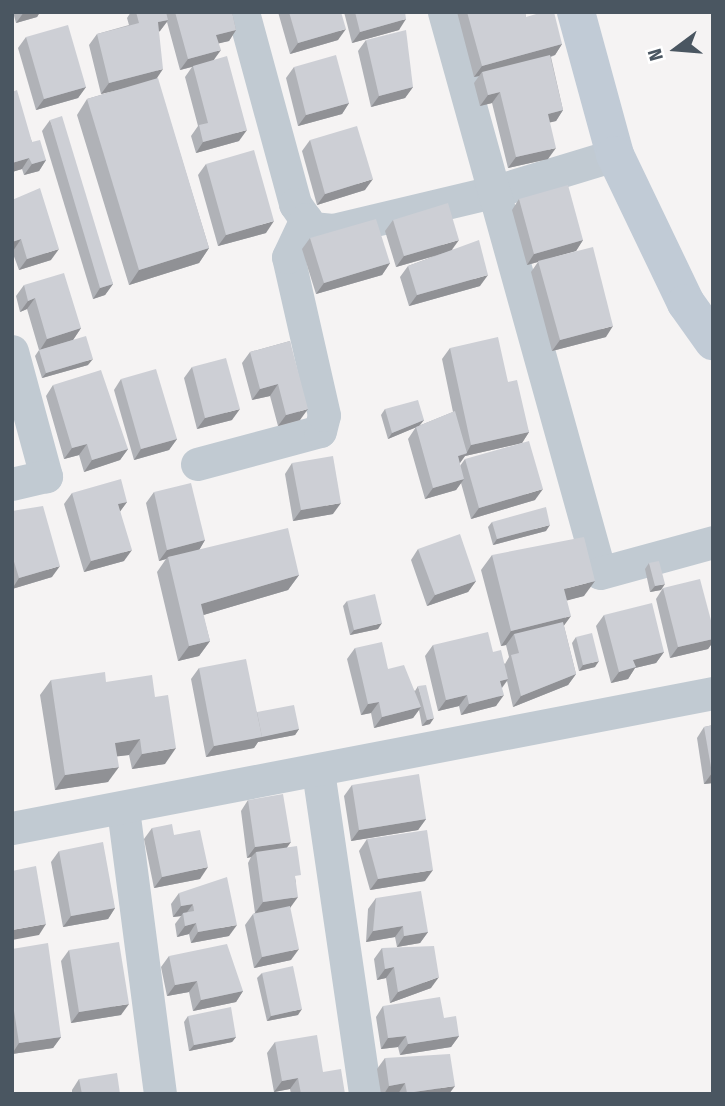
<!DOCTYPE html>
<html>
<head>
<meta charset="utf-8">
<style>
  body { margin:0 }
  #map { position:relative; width:725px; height:1106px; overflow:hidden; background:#f5f3f3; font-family:"Fira Sans Condensed",sans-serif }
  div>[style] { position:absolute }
  .street>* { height:33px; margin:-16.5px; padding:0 16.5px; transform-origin:16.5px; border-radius:16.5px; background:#c1cad2 }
  .secondary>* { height:38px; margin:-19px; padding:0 19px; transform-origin:19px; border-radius:19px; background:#c1cbd6 }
  .wall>* { inset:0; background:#b0b2b7 }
  .shaded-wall>* { inset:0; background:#909195 }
  .building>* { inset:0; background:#cdcfd5 }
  span { translate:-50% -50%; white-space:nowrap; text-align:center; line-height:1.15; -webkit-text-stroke:7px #fff; paint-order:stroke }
  .frame { position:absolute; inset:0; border:14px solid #4a5661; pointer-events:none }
  .north { position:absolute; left:641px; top:14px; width:70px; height:70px; -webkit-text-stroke:5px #fff; paint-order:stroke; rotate:254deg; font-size:19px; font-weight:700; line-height:28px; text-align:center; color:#4a5661 }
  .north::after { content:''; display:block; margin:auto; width:24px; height:32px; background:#4a5661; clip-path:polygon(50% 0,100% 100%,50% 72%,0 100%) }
</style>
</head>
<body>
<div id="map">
  <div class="street">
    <div style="left:243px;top:12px;width:199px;rotate:74.8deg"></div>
    <div style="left:295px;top:204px;width:29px;rotate:55deg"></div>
    <div style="left:312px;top:228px;width:21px;rotate:5deg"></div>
    <div style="left:333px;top:230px;width:164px;rotate:-13.4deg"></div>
    <div style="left:493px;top:192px;width:127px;rotate:-16.9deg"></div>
    <div style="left:444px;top:12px;width:582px;rotate:74.46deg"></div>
    <div style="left:600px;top:573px;width:117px;rotate:-15.3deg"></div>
    <div style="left:12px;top:351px;width:130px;rotate:74.8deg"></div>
    <div style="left:46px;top:476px;width:35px;rotate:167deg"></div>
    <div style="left:197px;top:464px;width:127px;rotate:-15deg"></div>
    <div style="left:320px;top:431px;width:16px;rotate:-76deg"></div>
    <div style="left:324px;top:415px;width:162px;rotate:-102.8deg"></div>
    <div style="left:288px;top:257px;width:42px;rotate:-64.7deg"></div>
    <div style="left:318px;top:771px;width:325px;rotate:81.7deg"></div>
    <div style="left:123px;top:809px;width:287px;rotate:82.6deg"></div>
    <div style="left:12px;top:828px;width:714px;rotate:-10.9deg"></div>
  </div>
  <div class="secondary">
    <div style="left:576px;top:12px;width:148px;rotate:74.7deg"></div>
    <div style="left:615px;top:155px;width:164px;rotate:64.4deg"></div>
    <div style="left:686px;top:303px;width:47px;rotate:54.6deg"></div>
  </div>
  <div class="wall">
    <div style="clip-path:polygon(13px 12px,40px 12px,37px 17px,16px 23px)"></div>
    <div style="clip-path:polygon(131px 12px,232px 12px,236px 30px,229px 41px,219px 43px,214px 60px,239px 141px,196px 153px,191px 136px,198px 126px,185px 77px,192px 67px,180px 70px,167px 22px,159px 32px,157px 78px,209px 248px,199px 263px,129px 285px,77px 115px,87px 99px,124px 88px,101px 94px,89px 45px,97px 34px,129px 25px,127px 18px)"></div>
    <div style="clip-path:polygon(278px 12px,341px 12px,338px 40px,290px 54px)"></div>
    <div style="clip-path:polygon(344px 12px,405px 12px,399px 30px,352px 43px)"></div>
    <div style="clip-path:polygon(457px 12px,525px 12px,526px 17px,562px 44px,555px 55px,551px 57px,563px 110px,556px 121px,550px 122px,548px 159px,508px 168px,492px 103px,480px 106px,474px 83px,479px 76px,474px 77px)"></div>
    <div style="clip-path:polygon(26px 37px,86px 87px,78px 98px,36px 110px,18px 48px)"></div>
    <div style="clip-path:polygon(366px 40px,413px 87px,405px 98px,371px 107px,358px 51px)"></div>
    <div style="clip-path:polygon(294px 67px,349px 103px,342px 114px,298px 126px,286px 78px)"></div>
    <div style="clip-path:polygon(12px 92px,32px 142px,46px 160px,39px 171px,24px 175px,22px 169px,12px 172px)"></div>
    <div style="clip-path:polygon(50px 120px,113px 284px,105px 295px,93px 299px,42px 131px)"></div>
    <div style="clip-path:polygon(310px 140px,365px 190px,317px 205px,302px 151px)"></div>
    <div style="clip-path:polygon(206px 164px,266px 233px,218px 246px,198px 175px)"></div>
    <div style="clip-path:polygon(519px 199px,583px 240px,576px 251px,553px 257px,606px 337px,552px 351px,531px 272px,538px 262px,527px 265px,512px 210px)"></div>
    <div style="clip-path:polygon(12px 200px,51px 260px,19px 270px,12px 251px)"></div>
    <div style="clip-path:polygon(393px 220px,452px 249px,480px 286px,409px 306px,400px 277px,408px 266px,435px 256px,396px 267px,385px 231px)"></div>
    <div style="clip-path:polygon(310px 238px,390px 263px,382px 275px,316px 294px,302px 249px)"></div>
    <div style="clip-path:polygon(24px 285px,81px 328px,73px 340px,88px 365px,42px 378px,35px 356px,39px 350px,27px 309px,20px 312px,16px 296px)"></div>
    <div style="clip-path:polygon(290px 341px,300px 420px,278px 426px,270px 396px,252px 400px,242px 363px,250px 352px)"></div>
    <div style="clip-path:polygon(450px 348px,508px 382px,529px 432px,522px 443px,465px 456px,460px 463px,460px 466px,465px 459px,535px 500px,471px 519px,461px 483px,456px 490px,425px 499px,408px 439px,416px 427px,453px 412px,442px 359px)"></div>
    <div style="clip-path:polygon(192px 367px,232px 420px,197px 429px,184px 378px)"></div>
    <div style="clip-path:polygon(121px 379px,177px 439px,169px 450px,134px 460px,114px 390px)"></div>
    <div style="clip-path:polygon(53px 385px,128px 449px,120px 460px,84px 472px,79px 455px,64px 459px,46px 396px)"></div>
    <div style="clip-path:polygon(385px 409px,424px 420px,419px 426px,388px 439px,381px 415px)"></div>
    <div style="clip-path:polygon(292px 463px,333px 514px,293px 521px,285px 474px)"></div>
    <div style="clip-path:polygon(154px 492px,205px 540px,199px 550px,299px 575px,288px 590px,203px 615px,210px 641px,199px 656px,178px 661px,157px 572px,166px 559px,159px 561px,146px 503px)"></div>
    <div style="clip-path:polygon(72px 493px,127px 502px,120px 511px,124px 561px,84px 572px,64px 504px)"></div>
    <div style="clip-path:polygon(12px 511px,52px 577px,12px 589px)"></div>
    <div style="clip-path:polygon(492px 522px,546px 531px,493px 545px,488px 527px)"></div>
    <div style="clip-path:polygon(418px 549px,476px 581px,468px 592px,427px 606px,411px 560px)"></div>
    <div style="clip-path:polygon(492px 555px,584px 596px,567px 600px,564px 626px,576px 674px,568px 685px,513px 707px,507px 681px,502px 688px,496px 706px,461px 715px,459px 706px,438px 711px,425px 656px,433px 645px,493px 652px,505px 664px,509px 657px,506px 645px,501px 646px,481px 570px)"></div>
    <div style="clip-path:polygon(649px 563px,661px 590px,650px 592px,645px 569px)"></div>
    <div style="clip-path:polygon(663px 588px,713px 628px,713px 642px,708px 649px,670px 658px,656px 599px)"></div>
    <div style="clip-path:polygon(347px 601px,378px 629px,350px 635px,343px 606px)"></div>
    <div style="clip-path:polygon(604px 615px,664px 652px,656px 663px,635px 668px,628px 679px,611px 683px,596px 626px)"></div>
    <div style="clip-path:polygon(576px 637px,595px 667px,579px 671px,572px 643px)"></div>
    <div style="clip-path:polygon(355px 648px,388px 669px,415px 691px,418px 686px,430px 724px,422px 726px,419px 710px,413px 718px,374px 728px,371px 713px,361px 715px,347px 659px)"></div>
    <div style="clip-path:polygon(199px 668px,257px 712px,299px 729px,295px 735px,258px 742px,254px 748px,206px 757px,191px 679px)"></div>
    <div style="clip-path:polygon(51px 680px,106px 682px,165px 764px,132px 769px,129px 755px,117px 756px,108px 782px,55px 790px,40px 695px)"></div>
    <div style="clip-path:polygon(713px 725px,713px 783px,704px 784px,697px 738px,704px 727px)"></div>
    <div style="clip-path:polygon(352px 785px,426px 819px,418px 830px,351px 841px,344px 796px)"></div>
    <div style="clip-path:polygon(248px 800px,287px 847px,296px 882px,290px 908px,291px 960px,254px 968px,245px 925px,253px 914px,255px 913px,248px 863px,251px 857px,247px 858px,241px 811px)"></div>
    <div style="clip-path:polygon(152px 828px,174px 835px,200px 879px,154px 888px,144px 839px)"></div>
    <div style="clip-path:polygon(367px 839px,425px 881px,370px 890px,359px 851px)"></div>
    <div style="clip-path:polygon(59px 851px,115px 908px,108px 919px,63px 927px,51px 862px)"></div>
    <div style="clip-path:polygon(179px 893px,229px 936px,191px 943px,189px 934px,177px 937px,175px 924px,181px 916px,173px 917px,171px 904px)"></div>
    <div style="clip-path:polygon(376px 898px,428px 932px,420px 943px,397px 947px,395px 937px,366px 942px,368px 909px)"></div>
    <div style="clip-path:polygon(382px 948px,431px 988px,390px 1003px,386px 978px,377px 980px,374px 959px)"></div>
    <div style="clip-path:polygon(12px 949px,61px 1037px,53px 1048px,12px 1054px)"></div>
    <div style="clip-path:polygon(69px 950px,121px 1015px,71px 1023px,61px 961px)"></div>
    <div style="clip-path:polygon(169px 956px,243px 991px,236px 1002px,193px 1011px,189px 992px,167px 996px,161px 967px)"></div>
    <div style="clip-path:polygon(262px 973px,298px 1015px,267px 1021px,257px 978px)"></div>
    <div style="clip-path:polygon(383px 1006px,444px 1018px,459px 1036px,451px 1047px,400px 1055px,398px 1047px,381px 1049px,376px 1017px)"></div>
    <div style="clip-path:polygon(188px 1016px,236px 1037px,232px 1042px,189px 1051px,184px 1022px)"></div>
    <div style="clip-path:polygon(275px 1042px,323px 1072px,345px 1094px,291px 1094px,290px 1089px,274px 1092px,267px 1053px)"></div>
    <div style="clip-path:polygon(385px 1058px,449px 1094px,381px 1094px,377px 1069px)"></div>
    <div style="clip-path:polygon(79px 1079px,120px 1094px,72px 1094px,72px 1090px)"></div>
  </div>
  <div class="shaded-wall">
    <div style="clip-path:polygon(24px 12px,40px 12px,37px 17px,16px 23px)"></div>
    <div style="clip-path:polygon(406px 19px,399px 30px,352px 43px,360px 32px)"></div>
    <div style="clip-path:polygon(168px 20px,160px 31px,151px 34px,158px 22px)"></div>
    <div style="clip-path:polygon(346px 29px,338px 40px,290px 54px,298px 43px)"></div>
    <div style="clip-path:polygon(236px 30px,229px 41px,208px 46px,216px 35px)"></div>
    <div style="clip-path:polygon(562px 44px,555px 55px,483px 75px,482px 72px,479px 76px,474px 77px,482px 66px)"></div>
    <div style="clip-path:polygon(221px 50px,213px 61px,180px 70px,188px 59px)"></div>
    <div style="clip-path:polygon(163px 69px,155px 81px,101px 94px,109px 83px)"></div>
    <div style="clip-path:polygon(86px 87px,78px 98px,36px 110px,44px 99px)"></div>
    <div style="clip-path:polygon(413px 87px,405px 98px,371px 107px,379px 96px)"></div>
    <div style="clip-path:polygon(500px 92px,492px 103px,480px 106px,488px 95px)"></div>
    <div style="clip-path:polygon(349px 103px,342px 114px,298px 126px,306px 115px)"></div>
    <div style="clip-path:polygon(563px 110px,556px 121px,540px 125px,548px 114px)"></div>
    <div style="clip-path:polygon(247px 130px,239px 141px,196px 153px,203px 142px)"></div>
    <div style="clip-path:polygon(556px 148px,548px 159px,508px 168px,516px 157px)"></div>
    <div style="clip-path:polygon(29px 158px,22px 169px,12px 172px,12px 163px)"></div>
    <div style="clip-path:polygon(46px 160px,39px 171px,24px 175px,32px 164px)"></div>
    <div style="clip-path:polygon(373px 179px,365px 190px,317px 205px,325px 194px)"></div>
    <div style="clip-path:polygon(274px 221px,266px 233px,218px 246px,226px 235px)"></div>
    <div style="clip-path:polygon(21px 239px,13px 251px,12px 251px,12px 242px)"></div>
    <div style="clip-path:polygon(459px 240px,451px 251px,396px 267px,404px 256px)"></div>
    <div style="clip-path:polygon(583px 240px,576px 251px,527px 265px,534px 254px)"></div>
    <div style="clip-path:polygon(209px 248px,199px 263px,129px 285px,139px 270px)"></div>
    <div style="clip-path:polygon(59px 249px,51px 260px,19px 270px,27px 259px)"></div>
    <div style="clip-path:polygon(390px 263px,382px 275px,316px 294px,324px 283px)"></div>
    <div style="clip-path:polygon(488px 275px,480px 286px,409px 306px,417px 295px)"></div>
    <div style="clip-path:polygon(113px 284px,105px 295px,93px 299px,100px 288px)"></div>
    <div style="clip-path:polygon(35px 298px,27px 309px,20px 312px,28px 301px)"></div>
    <div style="clip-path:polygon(613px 326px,606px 337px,552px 351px,560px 340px)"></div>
    <div style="clip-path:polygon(81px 328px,73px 340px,40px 350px,47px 339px)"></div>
    <div style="clip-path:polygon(93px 359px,88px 365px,42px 378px,46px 373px)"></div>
    <div style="clip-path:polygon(278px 384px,270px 396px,252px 400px,260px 389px)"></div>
    <div style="clip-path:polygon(240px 409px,232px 420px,197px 429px,205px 418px)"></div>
    <div style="clip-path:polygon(308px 409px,300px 420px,278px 426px,286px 415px)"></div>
    <div style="clip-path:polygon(424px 420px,419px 426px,388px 439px,392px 433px)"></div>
    <div style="clip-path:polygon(529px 432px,522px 443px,465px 456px,459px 464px,458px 456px,466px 454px,471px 445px)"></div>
    <div style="clip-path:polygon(177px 439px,169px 450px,134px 460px,141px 449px)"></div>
    <div style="clip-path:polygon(87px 444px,79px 455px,64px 459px,72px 448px)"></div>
    <div style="clip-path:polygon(128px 449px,120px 460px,84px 472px,92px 460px)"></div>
    <div style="clip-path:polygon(464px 479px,456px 490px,425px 499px,433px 488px)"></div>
    <div style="clip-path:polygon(543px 489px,535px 500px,471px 519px,479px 508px)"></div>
    <div style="clip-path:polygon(127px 502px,119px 513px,118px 504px)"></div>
    <div style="clip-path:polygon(341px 503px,333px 514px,293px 521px,301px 510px)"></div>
    <div style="clip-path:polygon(550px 525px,546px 531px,493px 545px,497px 539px)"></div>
    <div style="clip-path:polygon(205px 540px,198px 552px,168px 557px,166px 559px,159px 561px,167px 550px)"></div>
    <div style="clip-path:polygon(132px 550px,124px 561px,84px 572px,91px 561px)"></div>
    <div style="clip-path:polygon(60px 566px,52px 577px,12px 589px,19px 578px)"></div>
    <div style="clip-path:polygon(299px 575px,288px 590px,190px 619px,201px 604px)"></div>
    <div style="clip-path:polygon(476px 581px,468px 592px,427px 606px,435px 595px)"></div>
    <div style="clip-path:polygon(595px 581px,584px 596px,554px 604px,564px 589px)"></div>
    <div style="clip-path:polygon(665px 584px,661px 590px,650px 592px,655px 586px)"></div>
    <div style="clip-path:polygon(571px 616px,560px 631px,514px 634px,506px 645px,501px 646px,511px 631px)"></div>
    <div style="clip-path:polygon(382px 623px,378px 629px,350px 635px,354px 630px)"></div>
    <div style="clip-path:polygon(713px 639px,713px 642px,708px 649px,670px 658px,678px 647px)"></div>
    <div style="clip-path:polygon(210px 641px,199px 656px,178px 661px,189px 646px)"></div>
    <div style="clip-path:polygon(664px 652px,656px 663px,635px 668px,628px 679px,611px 683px,619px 672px,633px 660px)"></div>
    <div style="clip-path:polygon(599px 661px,595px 667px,579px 671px,583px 665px)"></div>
    <div style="clip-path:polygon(576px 674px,568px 685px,513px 707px,521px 696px)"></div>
    <div style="clip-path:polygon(508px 679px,500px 690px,500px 681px)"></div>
    <div style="clip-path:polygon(467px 695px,459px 706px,438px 711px,446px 700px)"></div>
    <div style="clip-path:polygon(504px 695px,496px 706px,461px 715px,469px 704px)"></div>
    <div style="clip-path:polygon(379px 702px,371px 713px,361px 715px,368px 704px)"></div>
    <div style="clip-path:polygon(421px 707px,413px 718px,374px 728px,382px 717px)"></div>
    <div style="clip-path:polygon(434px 718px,430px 724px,422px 726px,427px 720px)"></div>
    <div style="clip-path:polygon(299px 729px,295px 735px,258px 742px,254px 748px,206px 757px,214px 746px)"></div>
    <div style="clip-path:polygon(140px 739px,129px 755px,104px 758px,115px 743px)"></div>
    <div style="clip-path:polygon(176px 748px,165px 764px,132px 769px,142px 754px)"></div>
    <div style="clip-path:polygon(119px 767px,108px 782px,55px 790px,65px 775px)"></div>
    <div style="clip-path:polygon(712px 773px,713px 783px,704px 784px)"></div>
    <div style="clip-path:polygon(426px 819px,418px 830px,351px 841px,359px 830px)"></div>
    <div style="clip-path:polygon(291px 842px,283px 853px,256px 852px,251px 857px,247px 858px,255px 847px)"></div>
    <div style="clip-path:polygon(208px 867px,200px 879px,154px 888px,162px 877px)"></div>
    <div style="clip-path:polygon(433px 870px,425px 881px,370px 890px,378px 879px)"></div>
    <div style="clip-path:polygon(298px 897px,290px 908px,255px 913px,263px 902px)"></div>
    <div style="clip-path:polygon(193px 904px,185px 915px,183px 913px,181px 916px,173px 917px,181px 906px)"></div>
    <div style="clip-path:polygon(115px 908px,108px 919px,63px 927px,71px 916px)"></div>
    <div style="clip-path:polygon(196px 923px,189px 934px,177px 937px,185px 926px)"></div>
    <div style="clip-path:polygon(46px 924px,39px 935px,12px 940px,12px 930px)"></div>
    <div style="clip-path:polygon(237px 925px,229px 936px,191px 943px,198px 932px)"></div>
    <div style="clip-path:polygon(403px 926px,395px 937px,366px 942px,373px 931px)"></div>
    <div style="clip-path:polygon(428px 932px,420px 943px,397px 947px,404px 936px)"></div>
    <div style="clip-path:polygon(299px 949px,291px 960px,254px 968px,262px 957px)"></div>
    <div style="clip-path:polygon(394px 967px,386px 978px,377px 980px,385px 969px)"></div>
    <div style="clip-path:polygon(439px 977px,431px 988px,390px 1003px,398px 992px)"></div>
    <div style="clip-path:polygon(197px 981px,189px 992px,167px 996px,175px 985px)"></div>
    <div style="clip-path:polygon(243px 991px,236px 1002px,193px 1011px,201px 1000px)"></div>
    <div style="clip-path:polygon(129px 1004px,121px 1015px,71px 1023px,79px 1012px)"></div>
    <div style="clip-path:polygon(302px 1009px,298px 1015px,267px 1021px,271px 1016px)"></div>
    <div style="clip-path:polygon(406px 1036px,398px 1047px,381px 1049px,388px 1038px)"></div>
    <div style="clip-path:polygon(459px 1036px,451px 1047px,400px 1055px,408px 1044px)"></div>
    <div style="clip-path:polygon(61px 1037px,53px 1048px,12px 1054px,19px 1043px)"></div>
    <div style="clip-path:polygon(236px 1037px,232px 1042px,189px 1051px,194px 1045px)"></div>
    <div style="clip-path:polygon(298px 1078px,290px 1089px,274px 1092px,282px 1081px)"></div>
    <div style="clip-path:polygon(405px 1083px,398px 1094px,384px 1094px,389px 1086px)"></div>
    <div style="clip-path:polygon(455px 1086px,449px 1094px,406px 1094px,407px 1093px)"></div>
  </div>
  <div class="building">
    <div style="clip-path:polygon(136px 12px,166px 12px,168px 20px,158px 22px,163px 69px,109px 83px,97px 34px,139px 23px)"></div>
    <div style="clip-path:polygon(175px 12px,232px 12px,236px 30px,216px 35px,221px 50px,188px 59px)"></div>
    <div style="clip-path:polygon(289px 12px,341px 12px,346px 29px,298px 43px)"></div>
    <div style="clip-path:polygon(355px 12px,405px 12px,406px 19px,360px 32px)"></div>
    <div style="clip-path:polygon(467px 12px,525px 12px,526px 17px,543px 12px,554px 12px,562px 44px,482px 66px)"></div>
    <div style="clip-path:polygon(68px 25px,86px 87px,44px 99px,26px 37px)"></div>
    <div style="clip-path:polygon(406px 30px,413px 87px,379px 96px,366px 40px)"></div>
    <div style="clip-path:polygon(336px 55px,349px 103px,306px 115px,294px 67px)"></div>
    <div style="clip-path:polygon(550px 55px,563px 110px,548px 114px,556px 148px,516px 157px,500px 92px,488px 95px,482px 72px)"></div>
    <div style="clip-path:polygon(227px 56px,247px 130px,203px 142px,199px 125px,208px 123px,193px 66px)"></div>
    <div style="clip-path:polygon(158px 78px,209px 248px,139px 270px,87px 99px)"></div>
    <div style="clip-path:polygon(17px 90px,32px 142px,40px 140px,46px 160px,32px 164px,29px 158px,12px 163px,12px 92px)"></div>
    <div style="clip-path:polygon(62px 116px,113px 284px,100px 288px,50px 120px)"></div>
    <div style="clip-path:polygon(357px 126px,373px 179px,325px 194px,310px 140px)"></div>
    <div style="clip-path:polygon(254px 150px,274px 221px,226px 235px,206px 164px)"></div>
    <div style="clip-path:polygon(568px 185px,583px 240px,534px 254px,519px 199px)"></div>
    <div style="clip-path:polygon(40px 188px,59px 249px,27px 259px,21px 239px,12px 242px,12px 200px)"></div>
    <div style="clip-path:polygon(448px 203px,459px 240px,404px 256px,393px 220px)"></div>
    <div style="clip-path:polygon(376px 219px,390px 263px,324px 283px,310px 238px)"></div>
    <div style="clip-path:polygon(479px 240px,488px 275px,417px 295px,408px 266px)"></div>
    <div style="clip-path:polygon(593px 247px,613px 326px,560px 340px,538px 261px)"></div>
    <div style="clip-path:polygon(64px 273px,81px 328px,47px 339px,35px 298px,28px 301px,24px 285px)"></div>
    <div style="clip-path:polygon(86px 336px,93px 359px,46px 373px,39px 350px)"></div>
    <div style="clip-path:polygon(498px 337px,508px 382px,517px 380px,529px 432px,471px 445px,450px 348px)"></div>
    <div style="clip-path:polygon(290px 341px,308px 409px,286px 415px,278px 384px,260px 389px,250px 352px)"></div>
    <div style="clip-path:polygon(226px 358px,240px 409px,205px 418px,192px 367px)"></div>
    <div style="clip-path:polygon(156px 369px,177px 439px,141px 449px,121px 379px)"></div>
    <div style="clip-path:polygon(101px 370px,128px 449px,92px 460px,87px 444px,72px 448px,53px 385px)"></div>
    <div style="clip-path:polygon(418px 400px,424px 420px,392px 433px,385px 409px)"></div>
    <div style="clip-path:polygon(455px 411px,467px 453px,458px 456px,464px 479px,433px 488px,416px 427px)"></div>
    <div style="clip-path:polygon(529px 441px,543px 489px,479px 508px,465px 459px)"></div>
    <div style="clip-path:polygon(333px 456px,341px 503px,301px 510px,292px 463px)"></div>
    <div style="clip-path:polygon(121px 479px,127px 502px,118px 504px,132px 550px,91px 561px,72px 493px)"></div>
    <div style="clip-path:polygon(191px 483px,205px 540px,167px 550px,154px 492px)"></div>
    <div style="clip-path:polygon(43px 506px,60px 566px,19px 578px,12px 555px,12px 511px)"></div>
    <div style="clip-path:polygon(546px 507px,550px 525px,497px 539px,492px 522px)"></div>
    <div style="clip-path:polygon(288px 528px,299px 575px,201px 604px,210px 641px,189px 646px,168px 557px)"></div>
    <div style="clip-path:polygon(460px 534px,476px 581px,435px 595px,418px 549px)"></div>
    <div style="clip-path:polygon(584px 537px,595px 581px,564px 589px,571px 616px,511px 631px,492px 555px)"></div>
    <div style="clip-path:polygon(659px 561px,665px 584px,655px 586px,649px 563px)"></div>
    <div style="clip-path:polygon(700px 579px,713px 628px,713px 639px,678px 647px,663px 588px)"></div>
    <div style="clip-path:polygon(375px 594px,382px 623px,354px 630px,347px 601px)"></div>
    <div style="clip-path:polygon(652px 603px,664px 652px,633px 660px,636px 667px,619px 672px,604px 615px)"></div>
    <div style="clip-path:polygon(563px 622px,576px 674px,521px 696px,511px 655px,519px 653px,514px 634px)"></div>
    <div style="clip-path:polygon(488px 632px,493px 652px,501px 650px,508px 679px,500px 681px,504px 695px,469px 704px,467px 695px,446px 700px,433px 645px)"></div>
    <div style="clip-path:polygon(592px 633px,599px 661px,583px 665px,576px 637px)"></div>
    <div style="clip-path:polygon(382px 642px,388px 669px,404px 665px,421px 707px,382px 717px,379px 702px,368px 704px,355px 648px)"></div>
    <div style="clip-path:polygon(246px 659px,262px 737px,214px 746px,199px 668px)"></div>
    <div style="clip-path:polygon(105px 672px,106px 682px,152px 675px,155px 697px,168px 695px,176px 748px,142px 754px,140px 739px,115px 743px,119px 767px,65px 775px,51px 680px)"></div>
    <div style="clip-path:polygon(426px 685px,434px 718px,427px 720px,418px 686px)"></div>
    <div style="clip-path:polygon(294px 705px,299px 729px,262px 737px,257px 712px)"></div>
    <div style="clip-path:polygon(713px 725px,713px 773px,712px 773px,704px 727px)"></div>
    <div style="clip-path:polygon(419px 774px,426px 819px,359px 830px,352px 785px)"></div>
    <div style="clip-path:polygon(283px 794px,291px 842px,255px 847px,248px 800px)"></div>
    <div style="clip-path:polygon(172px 824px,174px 835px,200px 830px,208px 867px,162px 877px,152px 828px)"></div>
    <div style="clip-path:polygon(427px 830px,433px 870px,378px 879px,367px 839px)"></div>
    <div style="clip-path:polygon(103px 842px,115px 908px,71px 916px,59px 851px)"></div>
    <div style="clip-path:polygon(297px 846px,301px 875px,295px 876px,298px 897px,263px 902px,256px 852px)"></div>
    <div style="clip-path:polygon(36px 866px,46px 924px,12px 930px,12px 871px)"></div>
    <div style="clip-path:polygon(227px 877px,237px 925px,198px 932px,196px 923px,185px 926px,183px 913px,194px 911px,193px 904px,181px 906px,179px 893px)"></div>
    <div style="clip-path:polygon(421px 891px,428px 932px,404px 936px,403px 926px,373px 931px,376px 898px)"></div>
    <div style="clip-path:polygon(290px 906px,299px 949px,262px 957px,253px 914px)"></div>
    <div style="clip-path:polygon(119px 942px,129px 1004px,79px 1012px,69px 950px)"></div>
    <div style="clip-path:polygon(48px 943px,61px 1037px,19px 1043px,12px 998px,12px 949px)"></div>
    <div style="clip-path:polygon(227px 944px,243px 991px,201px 1000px,197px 981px,175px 985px,169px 956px)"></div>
    <div style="clip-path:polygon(434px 946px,439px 977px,398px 992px,394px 967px,385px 969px,382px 948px)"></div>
    <div style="clip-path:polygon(293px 966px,302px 1009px,271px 1016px,262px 973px)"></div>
    <div style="clip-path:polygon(440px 997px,444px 1018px,456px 1016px,459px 1036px,408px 1044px,406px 1036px,388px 1038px,383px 1006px)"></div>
    <div style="clip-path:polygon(231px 1007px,236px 1037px,194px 1045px,188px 1016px)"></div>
    <div style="clip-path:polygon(317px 1035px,323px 1072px,341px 1069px,345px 1094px,301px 1094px,298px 1078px,282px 1081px,275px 1042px)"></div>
    <div style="clip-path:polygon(450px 1054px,455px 1086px,407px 1093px,405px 1083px,389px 1086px,385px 1058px)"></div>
    <div style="clip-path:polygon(117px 1073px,120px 1094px,82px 1094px,79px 1079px)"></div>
  </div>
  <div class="frame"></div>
  <div class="north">N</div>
</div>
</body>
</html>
